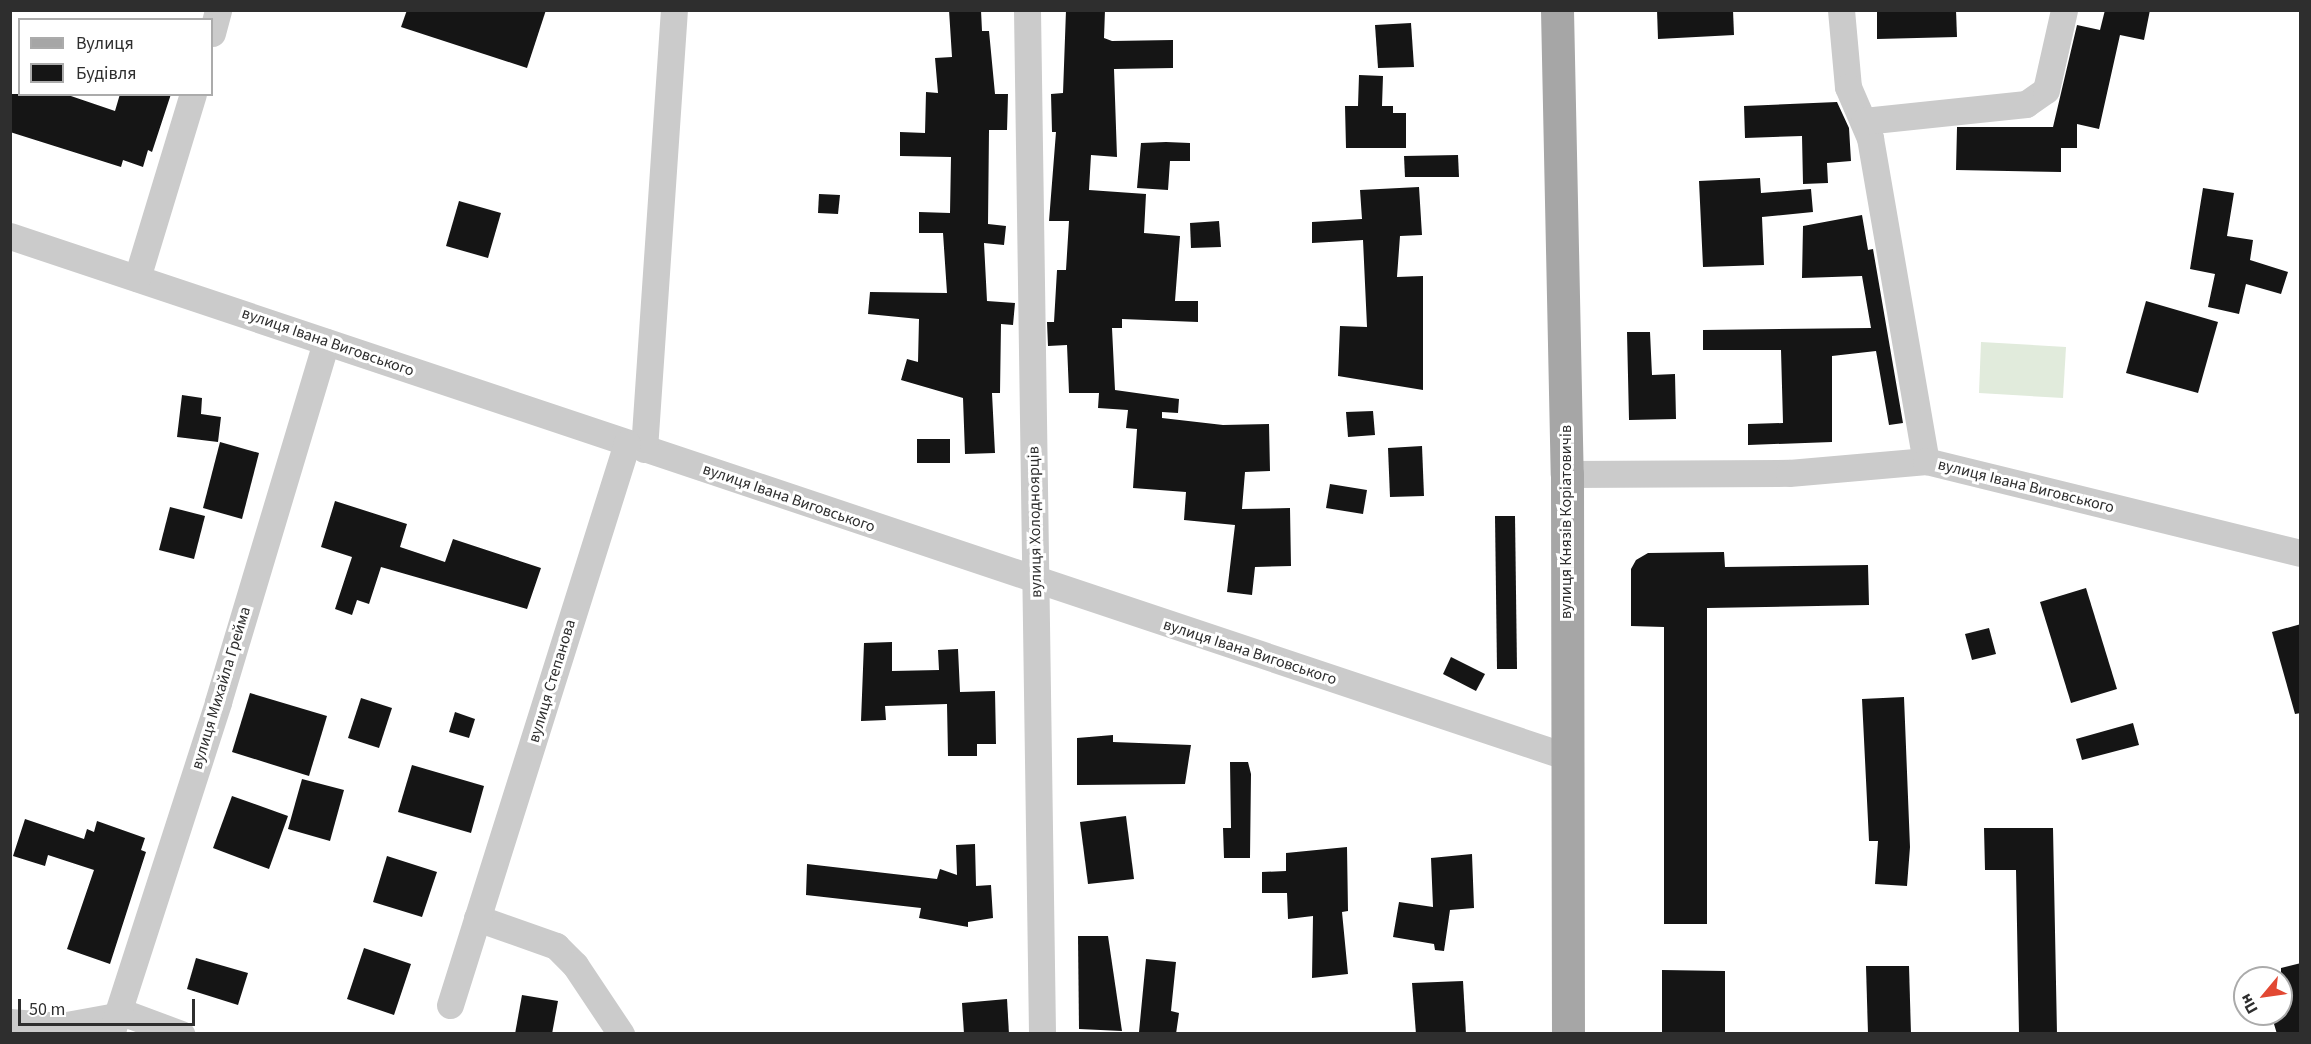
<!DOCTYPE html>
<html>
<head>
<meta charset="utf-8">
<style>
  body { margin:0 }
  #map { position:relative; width:2311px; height:1044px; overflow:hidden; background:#fff; font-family:"Source Sans 3",sans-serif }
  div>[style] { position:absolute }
  .green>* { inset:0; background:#e1ebdc }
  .building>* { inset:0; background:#151515 }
  .minor>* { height:27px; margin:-13.5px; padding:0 13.5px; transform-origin:13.5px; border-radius:13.5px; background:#cbcbcb }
  .major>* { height:33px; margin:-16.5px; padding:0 16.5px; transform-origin:16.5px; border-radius:16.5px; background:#a6a6a6 }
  span { translate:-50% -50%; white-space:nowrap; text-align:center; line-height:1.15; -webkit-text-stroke:6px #fff; paint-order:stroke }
  .street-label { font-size:16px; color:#2e2e2e }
  .frame { position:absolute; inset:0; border:12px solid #2e2e2e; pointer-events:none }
  .legend { position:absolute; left:18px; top:18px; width:195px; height:78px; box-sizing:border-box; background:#fff; border:2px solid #ababab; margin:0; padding:8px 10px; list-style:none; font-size:18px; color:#2e2e2e }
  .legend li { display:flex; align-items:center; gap:12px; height:30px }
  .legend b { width:30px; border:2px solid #ababab }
  .north { position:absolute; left:2233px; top:966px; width:60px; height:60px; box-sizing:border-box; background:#fff; border:2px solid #ababab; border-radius:50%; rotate:241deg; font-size:16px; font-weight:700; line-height:24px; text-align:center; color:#2e2e2e }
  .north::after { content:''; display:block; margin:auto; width:21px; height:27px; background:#e24833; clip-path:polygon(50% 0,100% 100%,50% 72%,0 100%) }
  .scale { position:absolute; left:18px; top:999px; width:177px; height:27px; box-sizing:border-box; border:3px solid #2e2e2e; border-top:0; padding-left:8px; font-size:18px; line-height:21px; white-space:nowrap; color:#2e2e2e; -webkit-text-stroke:4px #fff; paint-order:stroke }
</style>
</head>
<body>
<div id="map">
  <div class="green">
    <div style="clip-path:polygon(1981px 342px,2066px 347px,2063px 398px,1979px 393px)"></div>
  </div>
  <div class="building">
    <div style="clip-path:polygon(407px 10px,546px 10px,527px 68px,401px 27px)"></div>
    <div style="clip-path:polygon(949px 10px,981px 10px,982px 31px,989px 31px,995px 94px,1008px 94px,1007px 130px,989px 130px,988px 224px,1006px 226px,1004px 245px,984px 243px,987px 301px,1015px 303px,1013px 325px,1001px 324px,1000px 393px,992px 393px,995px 453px,965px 454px,963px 398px,901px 380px,907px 359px,918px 362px,919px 319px,868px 314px,870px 292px,947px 293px,943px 233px,919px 233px,919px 212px,950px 213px,951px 157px,900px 156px,900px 132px,925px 133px,926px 92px,938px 93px,935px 58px,952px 57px)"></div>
    <div style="clip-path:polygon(1066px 10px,1105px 10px,1104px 38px,1112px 41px,1173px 40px,1173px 68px,1114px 69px,1117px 157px,1091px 155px,1089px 190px,1146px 194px,1144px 233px,1180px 236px,1175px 301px,1198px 301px,1198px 322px,1122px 319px,1122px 328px,1112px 328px,1115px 390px,1179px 399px,1178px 413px,1162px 412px,1162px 418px,1223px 425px,1269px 424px,1270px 471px,1245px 472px,1242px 509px,1290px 508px,1291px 566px,1255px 567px,1252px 595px,1227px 592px,1235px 525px,1184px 520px,1186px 492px,1133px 488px,1137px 429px,1126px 428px,1128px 410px,1098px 408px,1099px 393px,1069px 393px,1067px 345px,1048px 346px,1047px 322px,1054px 322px,1057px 270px,1066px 270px,1069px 221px,1049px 221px,1056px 132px,1052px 132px,1051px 94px,1063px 93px)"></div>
    <div style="clip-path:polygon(1657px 10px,1733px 10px,1734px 35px,1658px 39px)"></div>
    <div style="clip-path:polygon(1877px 10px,1956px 10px,1957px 37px,1877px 39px)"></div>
    <div style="clip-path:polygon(2105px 10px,2150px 10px,2144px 40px,2120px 35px,2099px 129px,2077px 124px,2077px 148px,2061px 148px,2061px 172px,1956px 170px,1957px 127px,2053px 127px,2077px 25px,2100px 30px)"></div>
    <div style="clip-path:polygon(1411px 23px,1414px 67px,1378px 68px,1375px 25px)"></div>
    <div style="clip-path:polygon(1359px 75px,1383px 76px,1382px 106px,1393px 106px,1393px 113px,1406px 113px,1406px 148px,1346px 148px,1345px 106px,1358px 106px)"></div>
    <div style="clip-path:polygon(10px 94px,65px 94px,115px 111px,120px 94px,171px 94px,152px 152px,148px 150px,143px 167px,123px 160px,121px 167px,10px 132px)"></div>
    <div style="clip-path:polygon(1837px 102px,1849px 128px,1851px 161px,1827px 163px,1828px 183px,1803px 184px,1802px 136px,1745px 138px,1744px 106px)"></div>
    <div style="clip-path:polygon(1166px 142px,1190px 143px,1190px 161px,1170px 161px,1168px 190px,1137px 188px,1141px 143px)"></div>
    <div style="clip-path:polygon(1458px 155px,1459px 177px,1405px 177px,1404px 156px)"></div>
    <div style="clip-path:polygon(1760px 178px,1761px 193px,1811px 189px,1813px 212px,1762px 217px,1764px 265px,1703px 267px,1699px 181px)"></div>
    <div style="clip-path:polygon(1419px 187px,1422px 235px,1400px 236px,1397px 277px,1423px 276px,1423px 390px,1338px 376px,1340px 326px,1367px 327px,1363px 240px,1312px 243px,1312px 222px,1362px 219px,1360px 190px)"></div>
    <div style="clip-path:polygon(2203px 188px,2234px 193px,2227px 236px,2253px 240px,2250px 260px,2288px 272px,2281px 294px,2246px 284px,2239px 314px,2208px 307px,2215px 274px,2190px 269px)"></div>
    <div style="clip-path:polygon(819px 194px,840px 195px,838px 214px,818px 213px)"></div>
    <div style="clip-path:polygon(459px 201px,501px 213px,488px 258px,446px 246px)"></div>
    <div style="clip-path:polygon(1862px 215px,1868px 250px,1873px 249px,1903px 423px,1889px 425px,1876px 351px,1832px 356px,1832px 442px,1748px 445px,1748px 424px,1783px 423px,1781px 350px,1703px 350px,1703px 330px,1871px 328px,1862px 276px,1802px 278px,1803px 226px)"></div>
    <div style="clip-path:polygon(1219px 221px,1221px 247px,1191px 248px,1190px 223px)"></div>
    <div style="clip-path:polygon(2146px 301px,2218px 322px,2198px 393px,2126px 373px)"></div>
    <div style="clip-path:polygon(1627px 332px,1650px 332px,1652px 375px,1675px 374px,1676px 419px,1629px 420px)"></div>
    <div style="clip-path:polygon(182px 395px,202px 398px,201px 414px,221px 417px,218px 442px,177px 437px)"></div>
    <div style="clip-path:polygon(1373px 411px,1375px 435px,1348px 437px,1346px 412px)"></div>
    <div style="clip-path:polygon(917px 439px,950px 439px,950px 463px,917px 463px)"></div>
    <div style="clip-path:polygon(220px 442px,259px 453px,242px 519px,203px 508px)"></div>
    <div style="clip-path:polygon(1422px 446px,1424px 496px,1390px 497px,1388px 448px)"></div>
    <div style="clip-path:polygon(1330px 484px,1367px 490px,1363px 514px,1326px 508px)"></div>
    <div style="clip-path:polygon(335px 501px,407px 524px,400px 547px,445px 562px,453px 539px,541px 568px,527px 609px,381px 567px,369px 604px,357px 600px,352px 615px,335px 609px,352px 557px,321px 547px)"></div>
    <div style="clip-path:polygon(170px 507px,205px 516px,194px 559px,159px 550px)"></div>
    <div style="clip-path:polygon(1495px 516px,1515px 516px,1517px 669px,1497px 669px)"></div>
    <div style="clip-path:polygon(1724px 552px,1725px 567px,1868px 565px,1869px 605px,1707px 608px,1707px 924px,1664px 924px,1664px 627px,1631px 626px,1631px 569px,1636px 560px,1648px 553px)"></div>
    <div style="clip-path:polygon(2086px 588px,2117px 689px,2071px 703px,2040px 602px)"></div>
    <div style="clip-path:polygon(2301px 624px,2301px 713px,2295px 714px,2272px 632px)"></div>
    <div style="clip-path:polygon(1989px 628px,1996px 654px,1972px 660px,1965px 634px)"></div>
    <div style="clip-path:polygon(892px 642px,892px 671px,939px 670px,938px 650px,958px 649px,960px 692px,995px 691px,996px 744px,977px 744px,977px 756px,948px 756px,947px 704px,885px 706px,886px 720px,861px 721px,864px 643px)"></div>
    <div style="clip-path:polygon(1451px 657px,1485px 674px,1476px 691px,1443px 674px)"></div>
    <div style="clip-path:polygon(250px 693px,327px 716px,309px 776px,232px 752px)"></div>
    <div style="clip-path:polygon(1904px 697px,1910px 847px,1907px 886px,1875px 884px,1878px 841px,1869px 841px,1862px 699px)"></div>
    <div style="clip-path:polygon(361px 698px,392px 708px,379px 748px,348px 738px)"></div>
    <div style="clip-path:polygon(455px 712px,475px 719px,469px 738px,449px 732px)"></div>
    <div style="clip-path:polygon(2133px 723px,2139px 745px,2082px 760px,2076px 739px)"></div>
    <div style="clip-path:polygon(1113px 735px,1113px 742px,1191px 745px,1185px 784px,1077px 785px,1077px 738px)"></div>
    <div style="clip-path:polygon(1230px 762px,1248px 762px,1251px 774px,1250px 858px,1224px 858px,1223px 828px,1231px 828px)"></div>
    <div style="clip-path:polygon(412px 765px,484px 786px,471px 833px,398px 812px)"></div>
    <div style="clip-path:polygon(302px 779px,344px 790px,330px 841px,288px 829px)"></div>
    <div style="clip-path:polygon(232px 796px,288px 816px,269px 869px,213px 848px)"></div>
    <div style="clip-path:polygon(1126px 816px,1134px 879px,1088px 884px,1080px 822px)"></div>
    <div style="clip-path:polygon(25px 819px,84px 839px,87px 829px,94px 832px,97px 821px,145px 838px,141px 850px,146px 852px,110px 964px,67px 949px,94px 870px,48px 855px,45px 866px,13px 856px)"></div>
    <div style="clip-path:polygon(1984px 828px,2053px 828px,2057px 1034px,2019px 1034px,2016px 870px,1985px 870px)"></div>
    <div style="clip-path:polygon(975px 844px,976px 886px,991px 885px,993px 918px,968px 922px,968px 927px,919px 918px,921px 908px,806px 895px,807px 864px,937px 879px,940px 869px,957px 875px,956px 845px)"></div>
    <div style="clip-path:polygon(1347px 847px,1348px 911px,1342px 912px,1348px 974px,1312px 978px,1313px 916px,1288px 919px,1287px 893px,1262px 893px,1262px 872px,1286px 871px,1286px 853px)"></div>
    <div style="clip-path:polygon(1472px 854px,1474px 908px,1450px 910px,1444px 951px,1435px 950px,1434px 944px,1393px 937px,1399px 902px,1433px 907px,1431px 858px)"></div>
    <div style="clip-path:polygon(387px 856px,437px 872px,422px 917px,373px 902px)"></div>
    <div style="clip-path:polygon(1078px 936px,1108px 936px,1122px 1031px,1079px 1029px)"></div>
    <div style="clip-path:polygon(364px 948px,411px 964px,394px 1015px,347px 999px)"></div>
    <div style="clip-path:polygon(196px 958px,248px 973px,238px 1005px,187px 989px)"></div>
    <div style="clip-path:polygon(1146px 959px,1176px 962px,1171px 1011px,1179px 1013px,1176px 1034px,1139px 1032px)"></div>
    <div style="clip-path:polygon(2301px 963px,2301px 1034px,2277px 1034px,2271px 1014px,2281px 1014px,2281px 968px)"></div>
    <div style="clip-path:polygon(1866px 966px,1909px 966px,1911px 1034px,1868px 1034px)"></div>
    <div style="clip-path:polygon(1662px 970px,1725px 971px,1725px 1034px,1662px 1034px)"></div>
    <div style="clip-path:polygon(1463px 981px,1466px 1034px,1416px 1034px,1412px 983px)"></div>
    <div style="clip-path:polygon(522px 995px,558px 1001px,552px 1034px,515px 1034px)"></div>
    <div style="clip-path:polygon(1007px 999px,1009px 1034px,964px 1034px,962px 1003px)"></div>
  </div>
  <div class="minor">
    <div style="left:1027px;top:10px;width:1024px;rotate:89.16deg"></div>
    <div style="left:1841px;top:10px;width:77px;rotate:84.8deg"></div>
    <div style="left:1848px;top:87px;width:56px;rotate:66.7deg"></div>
    <div style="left:1870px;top:138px;width:328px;rotate:80.2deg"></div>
    <div style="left:212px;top:33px;width:24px;rotate:-75deg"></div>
    <div style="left:1864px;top:121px;width:163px;rotate:-6deg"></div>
    <div style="left:2026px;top:104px;width:24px;rotate:-35deg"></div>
    <div style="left:2046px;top:90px;width:82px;rotate:-77.3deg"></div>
    <div style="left:10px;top:236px;width:1643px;rotate:18.49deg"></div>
    <div style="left:137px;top:278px;width:192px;rotate:-73.1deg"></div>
    <div style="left:644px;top:449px;width:440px;rotate:-86.1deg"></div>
    <div style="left:1567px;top:474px;width:222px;rotate:-0.3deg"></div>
    <div style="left:1789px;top:473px;width:138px;rotate:-5deg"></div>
    <div style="left:1926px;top:461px;width:385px;rotate:13.8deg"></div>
    <div style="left:477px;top:918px;width:84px;rotate:19.5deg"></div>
    <div style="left:556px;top:946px;width:27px;rotate:45deg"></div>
    <div style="left:575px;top:965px;width:83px;rotate:56.3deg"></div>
    <div style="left:450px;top:1005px;width:589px;rotate:-72.52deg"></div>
    <div style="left:10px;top:1022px;width:51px;rotate:4.5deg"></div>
    <div style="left:61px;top:1026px;width:67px;rotate:-10.3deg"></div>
    <div style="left:127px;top:1014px;width:58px;rotate:20.3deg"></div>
    <div style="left:111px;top:1034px;width:349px;rotate:-72.1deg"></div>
    <div style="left:218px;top:702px;width:376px;rotate:-73.3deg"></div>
  </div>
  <div class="major">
    <div style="left:1557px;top:10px;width:464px;rotate:88.8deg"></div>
    <div style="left:1567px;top:474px;width:560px;rotate:89.9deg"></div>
  </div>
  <div class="street-label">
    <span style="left:328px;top:342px;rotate:19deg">вулиця Івана Виговського</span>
    <span style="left:2026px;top:486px;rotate:14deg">вулиця Івана Виговського</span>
    <span style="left:789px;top:498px;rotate:19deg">вулиця Івана Виговського</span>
    <span style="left:1035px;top:522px;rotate:-91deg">вулиця Холодноярців</span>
    <span style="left:1566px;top:522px;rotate:-90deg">вулиця Князів Коріатовичів</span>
    <span style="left:1250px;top:652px;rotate:18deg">вулиця Івана Виговського</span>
    <span style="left:552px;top:681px;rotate:-73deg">вулиця Степанова</span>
    <span style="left:221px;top:688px;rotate:-73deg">вулиця Михайла Грейма</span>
  </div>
  <div class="frame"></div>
  <ul class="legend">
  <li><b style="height:8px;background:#a6a6a6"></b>Вулиця</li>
  <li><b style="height:16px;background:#151515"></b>Будівля</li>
  </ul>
  <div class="north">Пн</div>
  <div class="scale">50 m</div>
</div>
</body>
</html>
